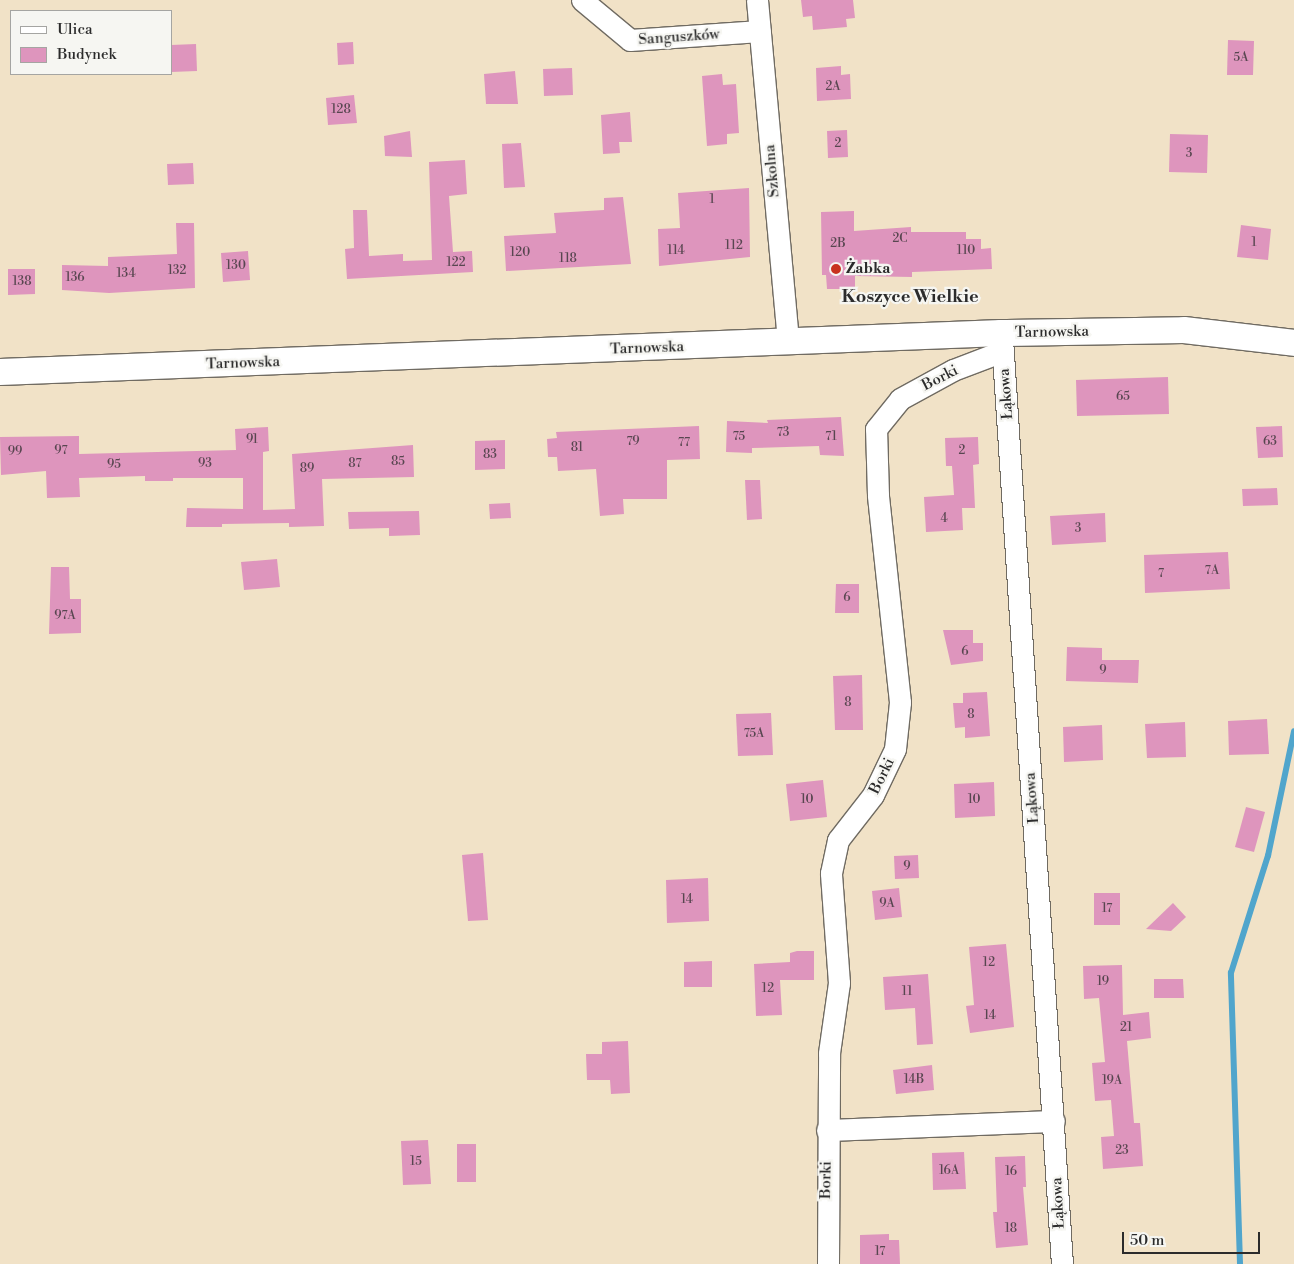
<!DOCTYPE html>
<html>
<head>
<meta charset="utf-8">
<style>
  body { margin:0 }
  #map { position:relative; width:1294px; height:1264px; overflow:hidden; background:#f1e2c7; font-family:"Libre Bodoni",serif }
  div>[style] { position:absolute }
  .stream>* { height:5.5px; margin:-2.75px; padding:0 2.75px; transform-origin:2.75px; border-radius:2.75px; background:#50a5cc }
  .building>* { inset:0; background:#de95bd }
  .roads { filter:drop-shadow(1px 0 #706b62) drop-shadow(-1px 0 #706b62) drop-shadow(0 1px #706b62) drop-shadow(0 -1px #706b62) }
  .minor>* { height:21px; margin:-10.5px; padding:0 10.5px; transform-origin:10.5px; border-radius:10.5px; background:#fff }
  .tertiary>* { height:26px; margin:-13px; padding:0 13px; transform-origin:13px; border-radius:13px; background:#fff }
  .dots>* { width:14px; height:14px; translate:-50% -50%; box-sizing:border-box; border:2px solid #f6f6f2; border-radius:50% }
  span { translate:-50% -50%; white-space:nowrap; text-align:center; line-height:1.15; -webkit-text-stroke:4.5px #f6f6f2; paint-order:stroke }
  .number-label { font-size:12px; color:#584650 }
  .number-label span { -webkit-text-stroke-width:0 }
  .street-label { font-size:15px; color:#2b2b2b }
  .poi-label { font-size:15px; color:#2b2b2b; font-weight:700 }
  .left { translate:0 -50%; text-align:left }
  .quarter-label { font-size:18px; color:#2b2b2b; font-weight:700 }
  .legend { position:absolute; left:10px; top:10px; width:162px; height:65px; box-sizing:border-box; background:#f6f6f2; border:1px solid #a5a5a2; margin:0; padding:6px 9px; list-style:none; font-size:15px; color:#2b2b2b }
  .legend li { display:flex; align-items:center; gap:10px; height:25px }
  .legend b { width:25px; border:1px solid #a5a5a2 }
  .scale { position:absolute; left:1122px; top:1232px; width:138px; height:22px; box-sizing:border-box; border:2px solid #2b2b2b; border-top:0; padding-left:6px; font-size:15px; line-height:18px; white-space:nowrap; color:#2b2b2b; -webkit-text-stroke:4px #f6f6f2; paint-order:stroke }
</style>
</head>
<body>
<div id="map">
  <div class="stream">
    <div style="left:1240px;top:1264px;width:291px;rotate:-91.8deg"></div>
    <div style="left:1231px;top:973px;width:123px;rotate:-72.5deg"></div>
    <div style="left:1268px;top:856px;width:127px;rotate:-78.2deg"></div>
  </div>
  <div class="building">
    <div style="clip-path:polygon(801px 0,853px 0,855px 18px,846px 19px,847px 27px,813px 30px,812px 16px,803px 17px)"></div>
    <div style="clip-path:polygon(1228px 40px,1254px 41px,1253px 75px,1227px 75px)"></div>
    <div style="clip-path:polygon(353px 42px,354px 64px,338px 65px,337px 43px)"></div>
    <div style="clip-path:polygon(196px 44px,197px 71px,171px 72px,171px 45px)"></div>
    <div style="clip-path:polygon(841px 66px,841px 75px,850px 74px,851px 99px,817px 101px,816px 68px)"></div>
    <div style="clip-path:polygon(572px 68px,573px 95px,544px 96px,543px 69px)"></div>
    <div style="clip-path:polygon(515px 71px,518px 104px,486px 104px,484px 74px)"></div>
    <div style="clip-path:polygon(722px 74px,723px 85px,736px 84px,739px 133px,727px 134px,727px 144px,707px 146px,702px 76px)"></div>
    <div style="clip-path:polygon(354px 95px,357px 123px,328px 125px,326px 98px)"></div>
    <div style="clip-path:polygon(630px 112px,632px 142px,619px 142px,620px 153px,603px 154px,601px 115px)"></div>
    <div style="clip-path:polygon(847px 130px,848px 157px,828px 158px,827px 131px)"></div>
    <div style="clip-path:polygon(410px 131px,412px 157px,385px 156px,384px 136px)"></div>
    <div style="clip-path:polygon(1170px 134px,1208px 135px,1207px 173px,1169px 172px)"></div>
    <div style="clip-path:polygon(521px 143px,525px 187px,504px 188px,502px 144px)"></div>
    <div style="clip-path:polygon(465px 160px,467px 194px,449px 196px,453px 252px,472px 251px,473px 272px,347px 279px,345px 249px,354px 248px,353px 210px,367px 210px,369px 256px,403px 254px,403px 261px,432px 260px,429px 162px)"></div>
    <div style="clip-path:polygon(193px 163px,194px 184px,168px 185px,167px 164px)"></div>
    <div style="clip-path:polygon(749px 188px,750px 257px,659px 266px,658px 229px,680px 228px,678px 193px)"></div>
    <div style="clip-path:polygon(623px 197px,631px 264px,506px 271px,504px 236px,556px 233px,554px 213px,604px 210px,604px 198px)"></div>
    <div style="clip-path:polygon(854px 211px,854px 231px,911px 227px,911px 232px,966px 232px,966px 239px,981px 239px,981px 249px,991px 248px,992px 269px,912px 272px,912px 277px,855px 276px,855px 289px,827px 289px,826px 275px,822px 275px,821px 212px)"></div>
    <div style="clip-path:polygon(176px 223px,194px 223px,195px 288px,109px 293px,62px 290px,62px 265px,108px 266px,108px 257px,177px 254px)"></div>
    <div style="clip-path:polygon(1241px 225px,1271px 229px,1268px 260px,1237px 257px)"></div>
    <div style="clip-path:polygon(248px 251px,250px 280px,223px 282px,221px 253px)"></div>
    <div style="clip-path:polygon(8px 269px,35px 269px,35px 294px,8px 295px)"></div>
    <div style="clip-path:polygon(1168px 377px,1169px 414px,1077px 416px,1076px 380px)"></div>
    <div style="clip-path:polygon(841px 417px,844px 456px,820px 455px,819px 446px,752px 448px,752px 453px,726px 452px,727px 421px,768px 423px,767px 420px)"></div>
    <div style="clip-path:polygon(699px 426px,700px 459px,667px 460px,667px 499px,623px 499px,624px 514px,600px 516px,596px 469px,558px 471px,557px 457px,548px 457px,547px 439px,557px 438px,556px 432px)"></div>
    <div style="clip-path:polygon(1282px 426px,1283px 457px,1258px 458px,1256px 427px)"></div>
    <div style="clip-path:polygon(268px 427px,269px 451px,263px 452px,263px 510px,295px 509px,292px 454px,413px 445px,414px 477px,322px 479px,324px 526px,289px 527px,289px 523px,222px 524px,222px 527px,186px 527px,187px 508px,243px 509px,243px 478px,173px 478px,173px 481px,145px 481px,145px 476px,79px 478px,80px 497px,47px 498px,46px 471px,1px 475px,0 437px,79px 436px,79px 454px,236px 450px,235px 429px)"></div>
    <div style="clip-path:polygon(978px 437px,979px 464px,973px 465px,975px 508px,962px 508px,963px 530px,926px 532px,924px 497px,954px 495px,952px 466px,946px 466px,945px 438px)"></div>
    <div style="clip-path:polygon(505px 440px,505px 469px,475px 470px,475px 441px)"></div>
    <div style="clip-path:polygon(745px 480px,760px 480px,762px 519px,747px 520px)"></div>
    <div style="clip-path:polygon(1277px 488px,1278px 505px,1243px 506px,1242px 489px)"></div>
    <div style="clip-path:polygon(510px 503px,511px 518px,490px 519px,489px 504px)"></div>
    <div style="clip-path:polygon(419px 511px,420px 535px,389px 536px,389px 528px,349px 529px,348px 512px)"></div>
    <div style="clip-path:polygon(1105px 513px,1106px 542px,1052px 545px,1050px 516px)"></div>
    <div style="clip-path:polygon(1228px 552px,1230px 589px,1145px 593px,1144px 555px)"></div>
    <div style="clip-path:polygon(277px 559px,280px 587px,244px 590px,241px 562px)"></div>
    <div style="clip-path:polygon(51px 567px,69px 567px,70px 599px,81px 599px,81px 633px,49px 634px)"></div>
    <div style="clip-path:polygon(836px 584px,859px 584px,859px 613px,835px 613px)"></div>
    <div style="clip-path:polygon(943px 630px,973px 630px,973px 643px,983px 643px,983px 661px,951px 665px)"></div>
    <div style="clip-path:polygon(1067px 647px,1102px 648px,1102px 660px,1139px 660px,1138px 683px,1066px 681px)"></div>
    <div style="clip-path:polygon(862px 675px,863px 730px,835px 730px,833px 676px)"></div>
    <div style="clip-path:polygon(987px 692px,990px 736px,965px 738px,965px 727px,955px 728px,953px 703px,963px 703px,963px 693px)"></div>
    <div style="clip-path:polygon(771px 713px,773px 755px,738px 756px,736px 714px)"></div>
    <div style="clip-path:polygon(1267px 719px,1269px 754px,1229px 755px,1228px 721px)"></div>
    <div style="clip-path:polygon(1185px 722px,1186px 757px,1147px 758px,1145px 724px)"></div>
    <div style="clip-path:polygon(1102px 725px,1103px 760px,1064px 762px,1063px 727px)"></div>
    <div style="clip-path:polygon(823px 780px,827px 817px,790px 821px,786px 784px)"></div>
    <div style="clip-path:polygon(994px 782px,995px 816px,955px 818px,954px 784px)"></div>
    <div style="clip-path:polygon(1246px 807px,1265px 812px,1254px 852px,1235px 847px)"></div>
    <div style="clip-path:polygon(483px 853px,488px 920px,468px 921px,462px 855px)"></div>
    <div style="clip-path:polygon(918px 855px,919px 878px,895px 879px,894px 856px)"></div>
    <div style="clip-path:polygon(708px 878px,709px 921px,667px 923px,666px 880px)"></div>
    <div style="clip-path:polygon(899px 888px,902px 917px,875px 920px,872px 891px)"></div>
    <div style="clip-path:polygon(1094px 893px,1120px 893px,1120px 925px,1094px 925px)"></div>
    <div style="clip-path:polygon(1173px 903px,1186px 917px,1171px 931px,1146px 929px)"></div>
    <div style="clip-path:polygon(1006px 944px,1014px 1027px,970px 1033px,966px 1006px,974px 1005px,969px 947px)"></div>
    <div style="clip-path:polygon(797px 951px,814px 951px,814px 980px,780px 980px,782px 1015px,756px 1016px,754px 964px,790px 962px,790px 953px)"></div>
    <div style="clip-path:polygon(712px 961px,712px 987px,684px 987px,684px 962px)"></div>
    <div style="clip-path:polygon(1122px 965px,1123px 1015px,1149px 1012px,1151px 1038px,1127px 1041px,1134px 1123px,1140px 1123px,1143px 1166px,1103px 1169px,1101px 1137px,1114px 1136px,1111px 1100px,1095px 1101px,1092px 1063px,1105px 1062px,1099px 998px,1084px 999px,1083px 966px)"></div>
    <div style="clip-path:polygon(928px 974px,933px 1044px,917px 1045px,915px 1008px,885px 1010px,883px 977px)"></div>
    <div style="clip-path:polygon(1154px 979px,1183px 979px,1184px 998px,1154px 998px)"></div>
    <div style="clip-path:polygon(628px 1041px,630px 1093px,611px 1094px,610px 1080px,587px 1080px,586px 1054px,602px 1054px,602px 1042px)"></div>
    <div style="clip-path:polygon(932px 1065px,934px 1090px,896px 1094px,893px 1070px)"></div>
    <div style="clip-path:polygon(428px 1140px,431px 1184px,403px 1185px,401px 1141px)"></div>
    <div style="clip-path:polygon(457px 1144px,476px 1144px,476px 1182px,457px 1182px)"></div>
    <div style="clip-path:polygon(964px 1152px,966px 1189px,933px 1190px,932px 1153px)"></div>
    <div style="clip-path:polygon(1025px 1156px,1026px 1187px,1023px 1187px,1028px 1245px,996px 1248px,993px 1212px,997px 1212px,995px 1157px)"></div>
    <div style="clip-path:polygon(889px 1234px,889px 1240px,899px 1240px,900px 1264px,860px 1264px,860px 1235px)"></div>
  </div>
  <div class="roads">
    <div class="minor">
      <div style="left:582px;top:0;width:62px;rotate:39.8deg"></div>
      <div style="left:630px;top:40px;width:130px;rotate:-4deg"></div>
      <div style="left:757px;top:0;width:343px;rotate:84.8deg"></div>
      <div style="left:1002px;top:339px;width:927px;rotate:86.29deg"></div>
      <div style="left:827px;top:1130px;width:227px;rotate:-2.3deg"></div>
      <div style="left:828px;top:1264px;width:211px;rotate:-89.7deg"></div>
      <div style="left:829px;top:1053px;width:71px;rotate:-81.9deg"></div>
      <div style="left:839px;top:983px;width:110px;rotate:-94.2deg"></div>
      <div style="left:831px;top:873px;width:34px;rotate:-78deg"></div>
      <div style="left:838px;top:840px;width:57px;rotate:-52.1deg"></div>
      <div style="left:873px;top:795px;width:51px;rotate:-64.4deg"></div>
      <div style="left:895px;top:749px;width:47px;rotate:-83.9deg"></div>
      <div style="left:900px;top:702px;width:208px;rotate:-96.1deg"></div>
      <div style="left:878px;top:495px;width:66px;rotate:-91.7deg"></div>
      <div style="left:876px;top:429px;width:38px;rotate:-51deg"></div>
      <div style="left:900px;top:399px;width:60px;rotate:-28.7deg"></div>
      <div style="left:953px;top:370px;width:53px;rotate:-20.8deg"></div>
    </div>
    <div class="tertiary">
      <div style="left:0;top:372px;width:1002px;rotate:-2.23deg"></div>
      <div style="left:1001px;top:333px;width:183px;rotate:-0.9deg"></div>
      <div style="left:1184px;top:330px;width:111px;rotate:6.7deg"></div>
    </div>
  </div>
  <div class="dots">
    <div style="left:836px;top:269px;background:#c8321e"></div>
  </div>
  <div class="number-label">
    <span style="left:1241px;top:58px">5A</span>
    <span style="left:833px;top:87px">2A</span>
    <span style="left:341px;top:110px">128</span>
    <span style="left:838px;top:144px">2</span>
    <span style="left:1189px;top:154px">3</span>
    <span style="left:712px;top:200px">1</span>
    <span style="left:900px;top:239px">2C</span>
    <span style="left:1254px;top:243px">1</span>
    <span style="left:838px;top:244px">2B</span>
    <span style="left:734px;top:246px">112</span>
    <span style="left:676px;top:251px">114</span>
    <span style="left:966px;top:251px">110</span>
    <span style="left:520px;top:253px">120</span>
    <span style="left:568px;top:259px">118</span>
    <span style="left:456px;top:263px">122</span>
    <span style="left:236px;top:266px">130</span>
    <span style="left:177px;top:271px">132</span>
    <span style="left:126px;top:274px">134</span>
    <span style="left:75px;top:278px">136</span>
    <span style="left:22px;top:282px">138</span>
    <span style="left:1123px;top:397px">65</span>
    <span style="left:783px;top:433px">73</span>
    <span style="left:739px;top:437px">75</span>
    <span style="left:831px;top:437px">71</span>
    <span style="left:252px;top:440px">91</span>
    <span style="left:633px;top:442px">79</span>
    <span style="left:1270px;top:442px">63</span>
    <span style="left:684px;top:443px">77</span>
    <span style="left:577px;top:448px">81</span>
    <span style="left:61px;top:451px">97</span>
    <span style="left:962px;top:451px">2</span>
    <span style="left:15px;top:452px">99</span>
    <span style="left:490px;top:455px">83</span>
    <span style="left:398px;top:462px">85</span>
    <span style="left:205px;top:464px">93</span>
    <span style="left:355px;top:464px">87</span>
    <span style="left:114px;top:465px">95</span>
    <span style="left:307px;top:469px">89</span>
    <span style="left:944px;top:519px">4</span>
    <span style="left:1078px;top:529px">3</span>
    <span style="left:1212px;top:571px">7A</span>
    <span style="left:1161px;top:574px">7</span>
    <span style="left:847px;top:598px">6</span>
    <span style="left:65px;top:616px">97A</span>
    <span style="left:965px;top:652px">6</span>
    <span style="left:1103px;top:671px">9</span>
    <span style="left:848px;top:703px">8</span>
    <span style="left:971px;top:715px">8</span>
    <span style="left:754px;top:734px">75A</span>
    <span style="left:807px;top:800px">10</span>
    <span style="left:974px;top:800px">10</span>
    <span style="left:907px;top:867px">9</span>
    <span style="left:687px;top:900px">14</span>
    <span style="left:887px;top:904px">9A</span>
    <span style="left:1107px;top:909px">17</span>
    <span style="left:989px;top:963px">12</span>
    <span style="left:1103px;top:982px">19</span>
    <span style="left:768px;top:989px">12</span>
    <span style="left:907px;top:992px">11</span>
    <span style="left:990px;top:1016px">14</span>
    <span style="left:1126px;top:1028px">21</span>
    <span style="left:914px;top:1080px">14B</span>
    <span style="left:1112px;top:1081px">19A</span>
    <span style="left:1122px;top:1151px">23</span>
    <span style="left:416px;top:1162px">15</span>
    <span style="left:949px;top:1171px">16A</span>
    <span style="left:1011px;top:1172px">16</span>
    <span style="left:1011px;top:1229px">18</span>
    <span style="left:880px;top:1252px">17</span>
  </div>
  <div class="street-label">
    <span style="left:679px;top:37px;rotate:-4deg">Sanguszków</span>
    <span style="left:772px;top:171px;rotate:-95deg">Szkolna</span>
    <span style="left:1052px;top:332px;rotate:-1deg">Tarnowska</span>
    <span style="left:647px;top:348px;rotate:-2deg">Tarnowska</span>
    <span style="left:243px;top:363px;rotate:-2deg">Tarnowska</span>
    <span style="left:940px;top:378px;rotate:-27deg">Borki</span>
    <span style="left:1006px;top:394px;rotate:-94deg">Łąkowa</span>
    <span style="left:882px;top:776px;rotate:-64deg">Borki</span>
    <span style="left:1032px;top:798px;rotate:-94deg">Łąkowa</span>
    <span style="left:826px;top:1180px;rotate:-89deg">Borki</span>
    <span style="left:1058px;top:1203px;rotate:-93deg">Łąkowa</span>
  </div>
  <div class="poi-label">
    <span class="left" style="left:846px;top:269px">Żabka</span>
  </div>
  <div class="quarter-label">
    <span style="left:910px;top:297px">Koszyce Wielkie</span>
  </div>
  <ul class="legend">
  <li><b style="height:6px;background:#fff"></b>Ulica</li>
  <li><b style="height:14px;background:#de95bd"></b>Budynek</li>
  </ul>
  <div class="scale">50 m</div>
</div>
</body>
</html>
